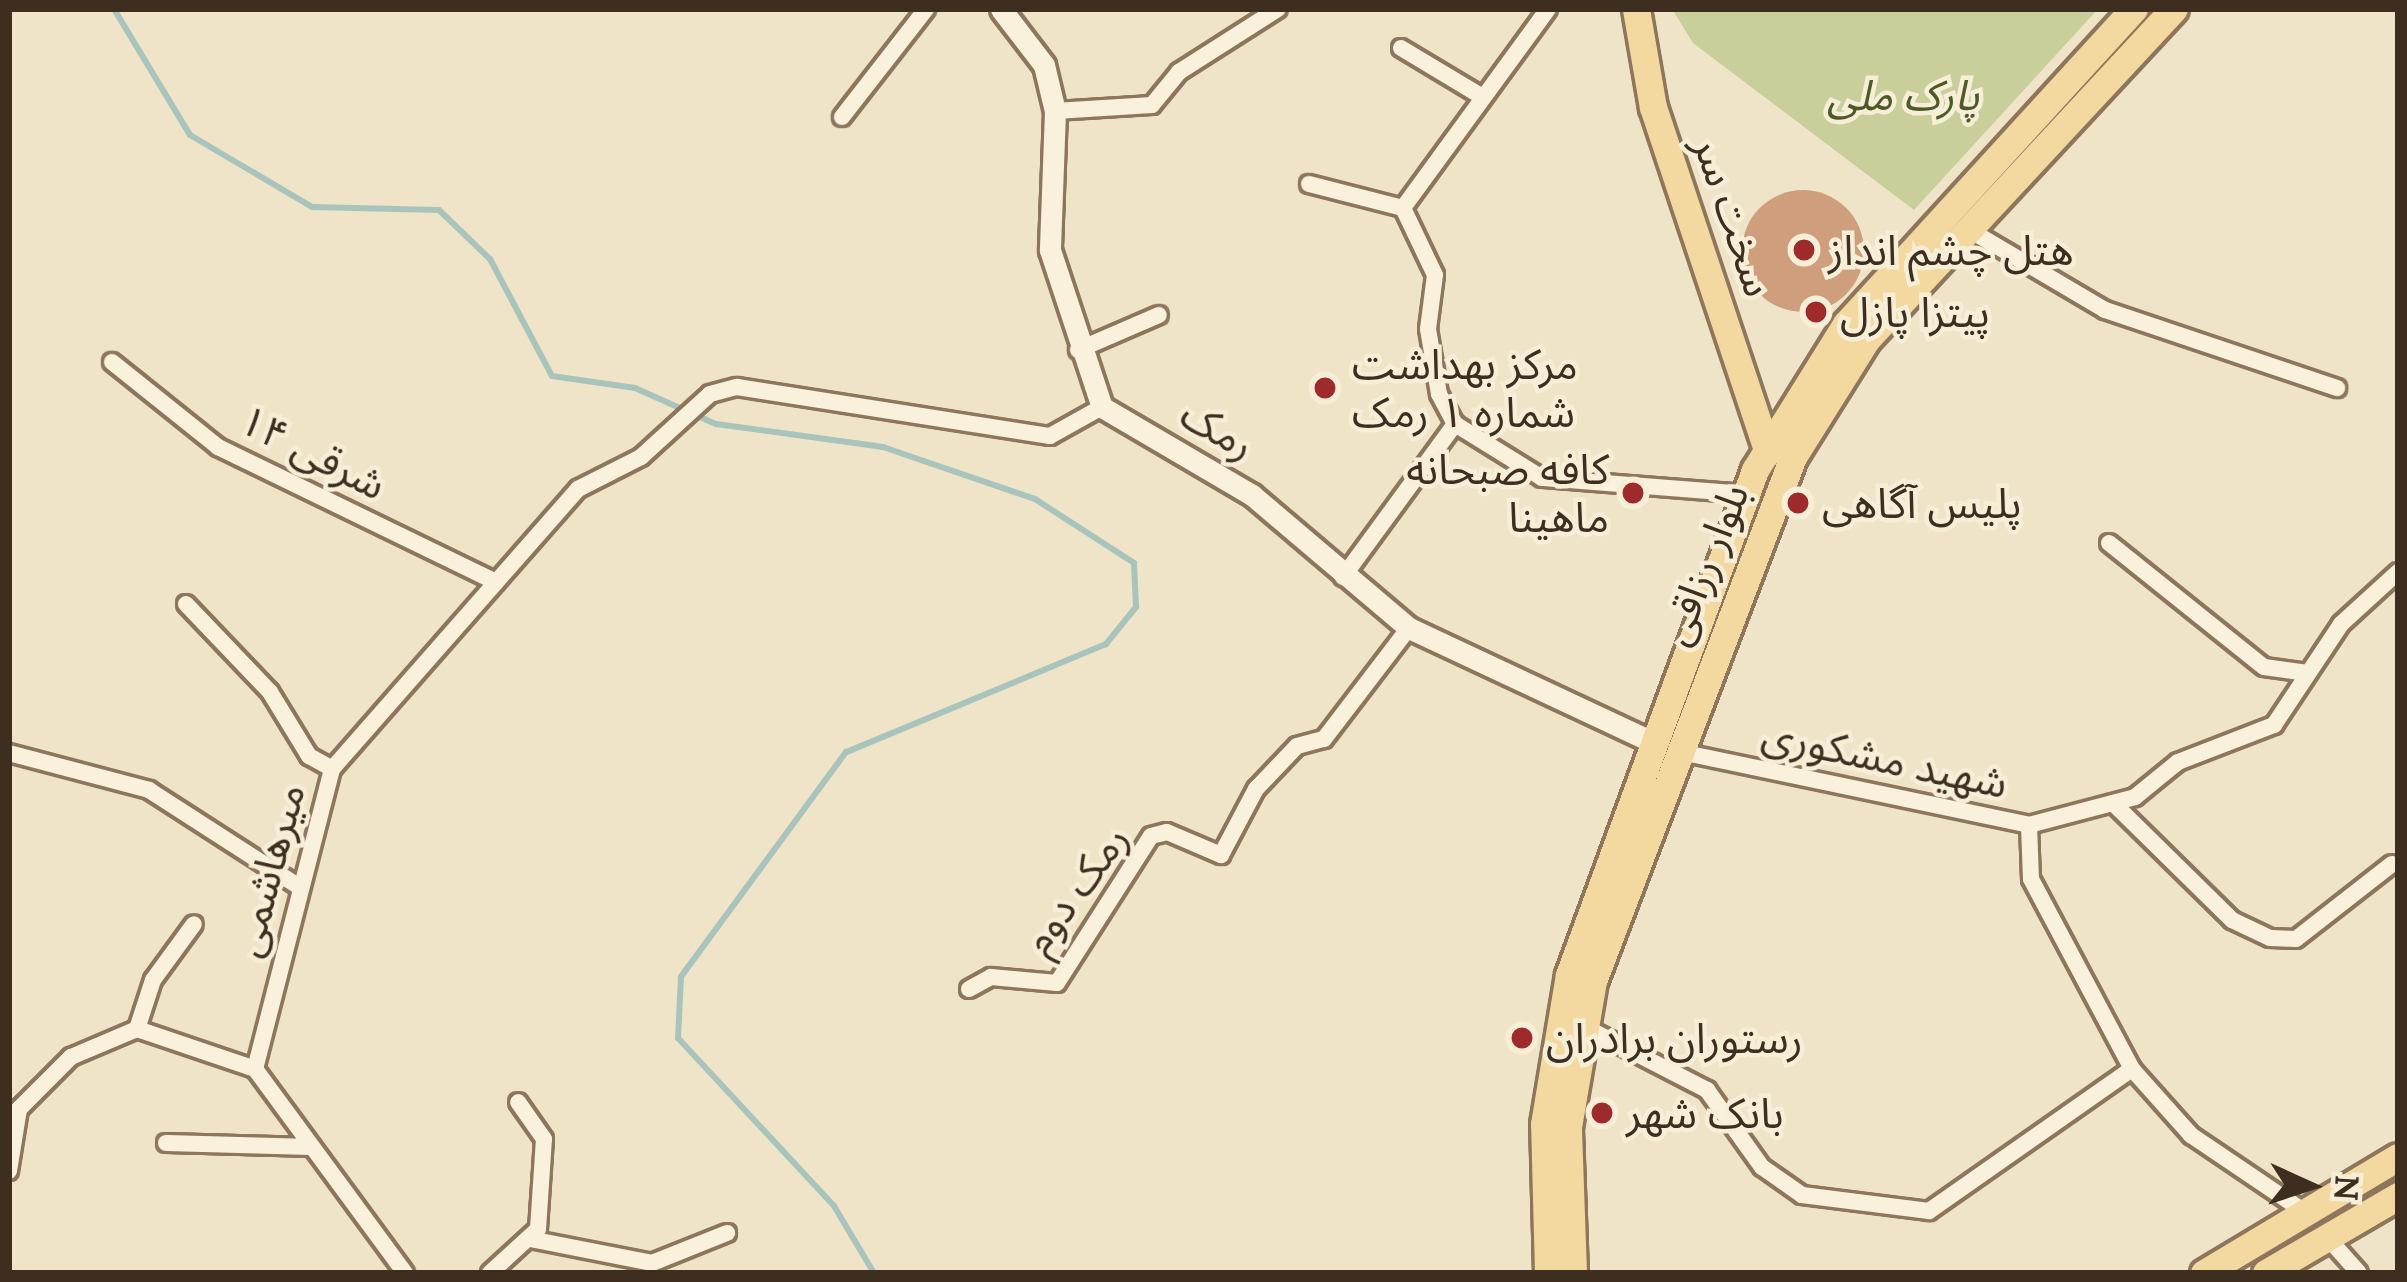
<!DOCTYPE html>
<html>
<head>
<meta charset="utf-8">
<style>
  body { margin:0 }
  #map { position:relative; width:2407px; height:1282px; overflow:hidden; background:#f0e4c8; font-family:Lora,"Noto Sans Arabic",serif }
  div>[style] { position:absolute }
  .green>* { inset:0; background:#c9cf9b }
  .stream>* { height:6px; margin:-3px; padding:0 3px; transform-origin:3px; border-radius:3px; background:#a9c4bc }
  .building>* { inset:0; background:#cf9f7d }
  .round { border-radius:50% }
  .roads { filter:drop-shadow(3px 0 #8d765c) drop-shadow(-3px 0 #8d765c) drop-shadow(0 3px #8d765c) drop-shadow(0 -3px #8d765c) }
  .minor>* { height:16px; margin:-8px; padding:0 8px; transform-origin:8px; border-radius:8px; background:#faf1dc }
  .tertiary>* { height:21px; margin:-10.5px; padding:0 10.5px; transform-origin:10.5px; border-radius:10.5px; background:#faf1dc }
  .primary>* { height:27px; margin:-13.5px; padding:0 13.5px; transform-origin:13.5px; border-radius:13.5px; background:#f3d9a0 }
  .dots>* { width:33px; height:33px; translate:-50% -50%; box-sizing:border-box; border:6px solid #f7eed8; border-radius:50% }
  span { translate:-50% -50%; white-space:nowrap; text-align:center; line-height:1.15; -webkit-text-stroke:9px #f7eed8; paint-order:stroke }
  .park-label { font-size:42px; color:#4d5a26; font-style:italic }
  .street-label { font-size:42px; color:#3d2e20 }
  .poi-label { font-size:42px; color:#3d2e20 }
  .left { translate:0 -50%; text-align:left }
  .right { translate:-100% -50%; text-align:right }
  .frame { position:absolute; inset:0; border:12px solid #3d2e20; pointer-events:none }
  .north { position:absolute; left:2251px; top:1126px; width:120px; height:120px; -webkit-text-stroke:9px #f7eed8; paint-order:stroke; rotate:93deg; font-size:33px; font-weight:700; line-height:48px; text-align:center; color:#3d2e20 }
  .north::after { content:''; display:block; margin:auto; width:42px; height:54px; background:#3d2e20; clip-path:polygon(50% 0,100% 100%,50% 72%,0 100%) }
</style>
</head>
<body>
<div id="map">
  <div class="green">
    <div style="clip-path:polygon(1672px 9px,2098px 9px,1914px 210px,1693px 43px)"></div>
  </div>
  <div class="stream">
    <div style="left:114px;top:9px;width:147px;rotate:58.9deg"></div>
    <div style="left:190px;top:135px;width:142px;rotate:30.5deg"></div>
    <div style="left:312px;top:207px;width:127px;rotate:1.4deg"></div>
    <div style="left:439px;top:210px;width:71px;rotate:43.9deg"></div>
    <div style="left:490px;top:259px;width:132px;rotate:62.1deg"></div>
    <div style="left:552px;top:376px;width:84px;rotate:8.2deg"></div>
    <div style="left:635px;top:388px;width:89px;rotate:24deg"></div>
    <div style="left:716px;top:424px;width:169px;rotate:7.8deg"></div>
    <div style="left:883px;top:447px;width:161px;rotate:18.9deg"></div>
    <div style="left:1035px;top:499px;width:118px;rotate:32.9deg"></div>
    <div style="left:1134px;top:563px;width:44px;rotate:87.4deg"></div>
    <div style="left:1136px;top:607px;width:48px;rotate:129deg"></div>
    <div style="left:1106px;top:644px;width:282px;rotate:157.4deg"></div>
    <div style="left:846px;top:752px;width:279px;rotate:126.3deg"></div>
    <div style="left:681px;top:977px;width:61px;rotate:92.8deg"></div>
    <div style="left:678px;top:1038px;width:229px;rotate:47.1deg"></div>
    <div style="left:834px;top:1206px;width:78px;rotate:59.2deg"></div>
  </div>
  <div class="building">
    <div class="round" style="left:1742px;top:190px;width:122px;height:122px"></div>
  </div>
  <div class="roads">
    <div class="minor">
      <div style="left:1548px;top:9px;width:246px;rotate:126.1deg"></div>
      <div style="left:1403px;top:208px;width:74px;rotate:64.5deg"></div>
      <div style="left:1435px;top:275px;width:54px;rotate:97.4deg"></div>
      <div style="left:1428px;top:329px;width:66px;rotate:80.4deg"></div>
      <div style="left:1439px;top:394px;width:34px;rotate:62deg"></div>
      <div style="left:1455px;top:424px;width:102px;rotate:31.8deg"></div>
      <div style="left:1542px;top:478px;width:203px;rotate:4.5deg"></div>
      <div style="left:1401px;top:48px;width:93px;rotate:31deg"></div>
      <div style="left:1055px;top:111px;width:97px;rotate:-3.5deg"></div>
      <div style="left:1152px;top:105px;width:43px;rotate:-50.7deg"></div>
      <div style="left:1179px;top:72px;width:117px;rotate:-32.5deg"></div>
      <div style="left:842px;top:117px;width:137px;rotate:-52.1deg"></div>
      <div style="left:1309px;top:184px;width:97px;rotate:14.3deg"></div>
      <div style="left:1966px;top:228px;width:161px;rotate:30.5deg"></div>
      <div style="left:2105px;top:310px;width:245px;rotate:18.6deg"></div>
      <div style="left:1078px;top:350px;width:88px;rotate:-23.4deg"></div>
      <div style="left:112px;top:362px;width:136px;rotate:38.7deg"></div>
      <div style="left:218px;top:447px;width:309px;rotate:25.9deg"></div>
      <div style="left:2109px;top:543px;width:198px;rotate:38.7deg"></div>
      <div style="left:2264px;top:667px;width:44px;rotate:7.8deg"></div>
      <div style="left:1343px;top:577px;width:190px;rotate:-53.8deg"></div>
      <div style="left:186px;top:604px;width:122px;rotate:46.3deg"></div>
      <div style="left:270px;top:692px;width:75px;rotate:58.6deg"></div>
      <div style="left:309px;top:756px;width:26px;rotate:29deg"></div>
      <div style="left:1676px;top:751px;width:361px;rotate:11.8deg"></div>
      <div style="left:2029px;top:825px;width:110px;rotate:-14.8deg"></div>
      <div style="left:2135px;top:797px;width:55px;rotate:-39.1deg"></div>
      <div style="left:2178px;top:762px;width:103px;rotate:-21.1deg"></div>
      <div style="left:2274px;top:725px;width:121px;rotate:-56.4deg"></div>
      <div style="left:2341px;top:624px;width:77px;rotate:-42.4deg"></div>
      <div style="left:9px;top:753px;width:145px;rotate:14.8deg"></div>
      <div style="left:149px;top:790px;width:177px;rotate:32.8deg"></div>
      <div style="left:2113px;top:803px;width:167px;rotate:44.5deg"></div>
      <div style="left:2232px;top:920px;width:42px;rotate:25.3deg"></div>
      <div style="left:2270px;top:938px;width:26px;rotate:2deg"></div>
      <div style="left:2296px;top:939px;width:122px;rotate:-38deg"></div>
      <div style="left:2029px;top:825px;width:54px;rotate:87.9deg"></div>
      <div style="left:2031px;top:879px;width:215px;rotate:62deg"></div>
      <div style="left:2132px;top:1069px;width:89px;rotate:48.2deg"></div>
      <div style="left:2191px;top:1135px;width:139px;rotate:34.1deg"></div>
      <div style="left:969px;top:989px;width:25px;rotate:-29deg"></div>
      <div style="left:991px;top:977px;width:66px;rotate:5.2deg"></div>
      <div style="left:1057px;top:983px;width:174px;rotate:-57.4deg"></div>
      <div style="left:1151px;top:836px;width:16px;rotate:-14deg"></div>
      <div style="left:1167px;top:832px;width:59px;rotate:23.1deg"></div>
      <div style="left:1221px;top:855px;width:75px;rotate:-62.1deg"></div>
      <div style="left:1256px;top:789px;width:59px;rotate:-46.4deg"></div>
      <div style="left:1297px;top:746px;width:28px;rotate:-15deg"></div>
      <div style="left:1324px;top:739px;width:140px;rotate:-52.6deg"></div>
      <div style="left:1583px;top:1026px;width:140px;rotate:27.3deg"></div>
      <div style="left:1707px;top:1090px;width:95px;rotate:54.5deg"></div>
      <div style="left:1762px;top:1167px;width:49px;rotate:35deg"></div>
      <div style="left:1802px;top:1195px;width:128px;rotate:7.2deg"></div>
      <div style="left:1929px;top:1211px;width:248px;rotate:-35deg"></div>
      <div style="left:137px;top:1029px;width:52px;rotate:-71.9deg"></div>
      <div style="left:153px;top:980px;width:69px;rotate:-53.8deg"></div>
      <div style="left:166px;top:1143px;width:146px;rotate:1.6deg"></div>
      <div style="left:9px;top:1171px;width:63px;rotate:-80.8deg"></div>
      <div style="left:19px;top:1109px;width:74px;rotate:-45deg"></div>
      <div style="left:71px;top:1057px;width:72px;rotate:-23deg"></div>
      <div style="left:137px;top:1029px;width:125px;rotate:18.7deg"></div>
      <div style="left:2327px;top:1237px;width:48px;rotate:48.4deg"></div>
      <div style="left:530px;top:1239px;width:124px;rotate:11.1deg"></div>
      <div style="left:652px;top:1263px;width:81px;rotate:-21.8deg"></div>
      <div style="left:405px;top:1273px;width:253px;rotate:-126.3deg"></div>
      <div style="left:255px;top:1069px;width:310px;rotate:-75.6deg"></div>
      <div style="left:332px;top:769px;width:373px;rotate:-48.7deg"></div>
      <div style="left:578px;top:489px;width:71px;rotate:-26.9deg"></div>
      <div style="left:641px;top:457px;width:93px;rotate:-42.4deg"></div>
      <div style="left:710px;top:394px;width:28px;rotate:-15deg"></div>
      <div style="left:737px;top:387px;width:317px;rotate:8.9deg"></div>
      <div style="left:1050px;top:436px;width:60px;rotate:-29.1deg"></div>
      <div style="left:490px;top:1273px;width:65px;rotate:-42.5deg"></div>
      <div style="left:538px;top:1229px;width:90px;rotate:-86.2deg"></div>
      <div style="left:544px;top:1139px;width:45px;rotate:-125.1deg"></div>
    </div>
    <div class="tertiary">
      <div style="left:1001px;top:9px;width:71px;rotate:52.5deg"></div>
      <div style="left:1044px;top:65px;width:47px;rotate:76.6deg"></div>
      <div style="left:1055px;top:111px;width:139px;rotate:92.1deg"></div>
      <div style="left:1050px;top:250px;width:165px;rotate:71.7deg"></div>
      <div style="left:1102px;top:407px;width:174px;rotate:30.4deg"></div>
      <div style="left:1252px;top:495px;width:206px;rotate:40.3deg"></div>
      <div style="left:1409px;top:628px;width:266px;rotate:25.1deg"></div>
    </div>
    <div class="primary">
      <div style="left:1636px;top:9px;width:99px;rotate:80.2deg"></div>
      <div style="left:1653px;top:107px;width:364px;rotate:71.6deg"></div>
      <div style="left:1548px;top:1273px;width:149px;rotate:-91.5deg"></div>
      <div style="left:1544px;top:1124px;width:151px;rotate:-80.5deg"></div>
      <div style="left:1569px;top:975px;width:538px;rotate:-69.78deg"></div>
      <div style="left:1755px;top:470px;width:172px;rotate:-58.1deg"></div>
      <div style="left:1846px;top:324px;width:427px;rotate:-47.6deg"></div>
      <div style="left:1573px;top:1273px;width:146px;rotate:-92deg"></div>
      <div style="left:1568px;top:1127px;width:148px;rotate:-80.3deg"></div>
      <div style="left:1593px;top:981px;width:561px;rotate:-69.11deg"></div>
      <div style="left:1793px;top:457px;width:138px;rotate:-58deg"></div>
      <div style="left:1866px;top:340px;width:452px;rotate:-47.1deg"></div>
      <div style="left:2204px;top:1273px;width:226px;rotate:-30.9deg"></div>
      <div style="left:2266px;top:1273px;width:153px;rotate:-30.3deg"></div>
    </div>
  </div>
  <div class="dots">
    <div style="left:1804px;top:250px;background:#9e2a2b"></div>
    <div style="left:1816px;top:312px;background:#9e2a2b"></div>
    <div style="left:1325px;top:388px;background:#9e2a2b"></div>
    <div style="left:1633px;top:493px;background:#9e2a2b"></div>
    <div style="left:1798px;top:503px;background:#9e2a2b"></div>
    <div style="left:1522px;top:1038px;background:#9e2a2b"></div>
    <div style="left:1602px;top:1113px;background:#9e2a2b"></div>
  </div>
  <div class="park-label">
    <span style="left:1903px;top:95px">پارک ملی</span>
  </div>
  <div class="street-label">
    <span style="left:1734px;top:216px;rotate:71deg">سخت سر</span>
    <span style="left:1218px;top:429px;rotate:30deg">رمک</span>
    <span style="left:313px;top:452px;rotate:27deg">شرقی ۱۴</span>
    <span style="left:1704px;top:564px;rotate:-68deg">بلوار رزاقی</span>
    <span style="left:1885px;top:758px;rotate:12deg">شهید مشکوری</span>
    <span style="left:268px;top:870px;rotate:-75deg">میرهاشمی</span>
    <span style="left:1075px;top:889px;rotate:-54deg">رمک دوم</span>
  </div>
  <div class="poi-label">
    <span class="left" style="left:1828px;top:250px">هتل چشم انداز</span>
    <span class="left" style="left:1840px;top:312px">پیتزا پازل</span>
    <span class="left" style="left:1352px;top:388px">مرکز بهداشت<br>شماره ۱ رمک</span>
    <span class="right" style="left:1609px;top:493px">کافه صبحانه<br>ماهینا</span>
    <span class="left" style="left:1822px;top:503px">پلیس آگاهی</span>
    <span class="left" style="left:1546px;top:1038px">رستوران برادران</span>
    <span class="left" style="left:1626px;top:1113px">بانک شهر</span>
  </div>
  <div class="frame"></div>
  <div class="north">N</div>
</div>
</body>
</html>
